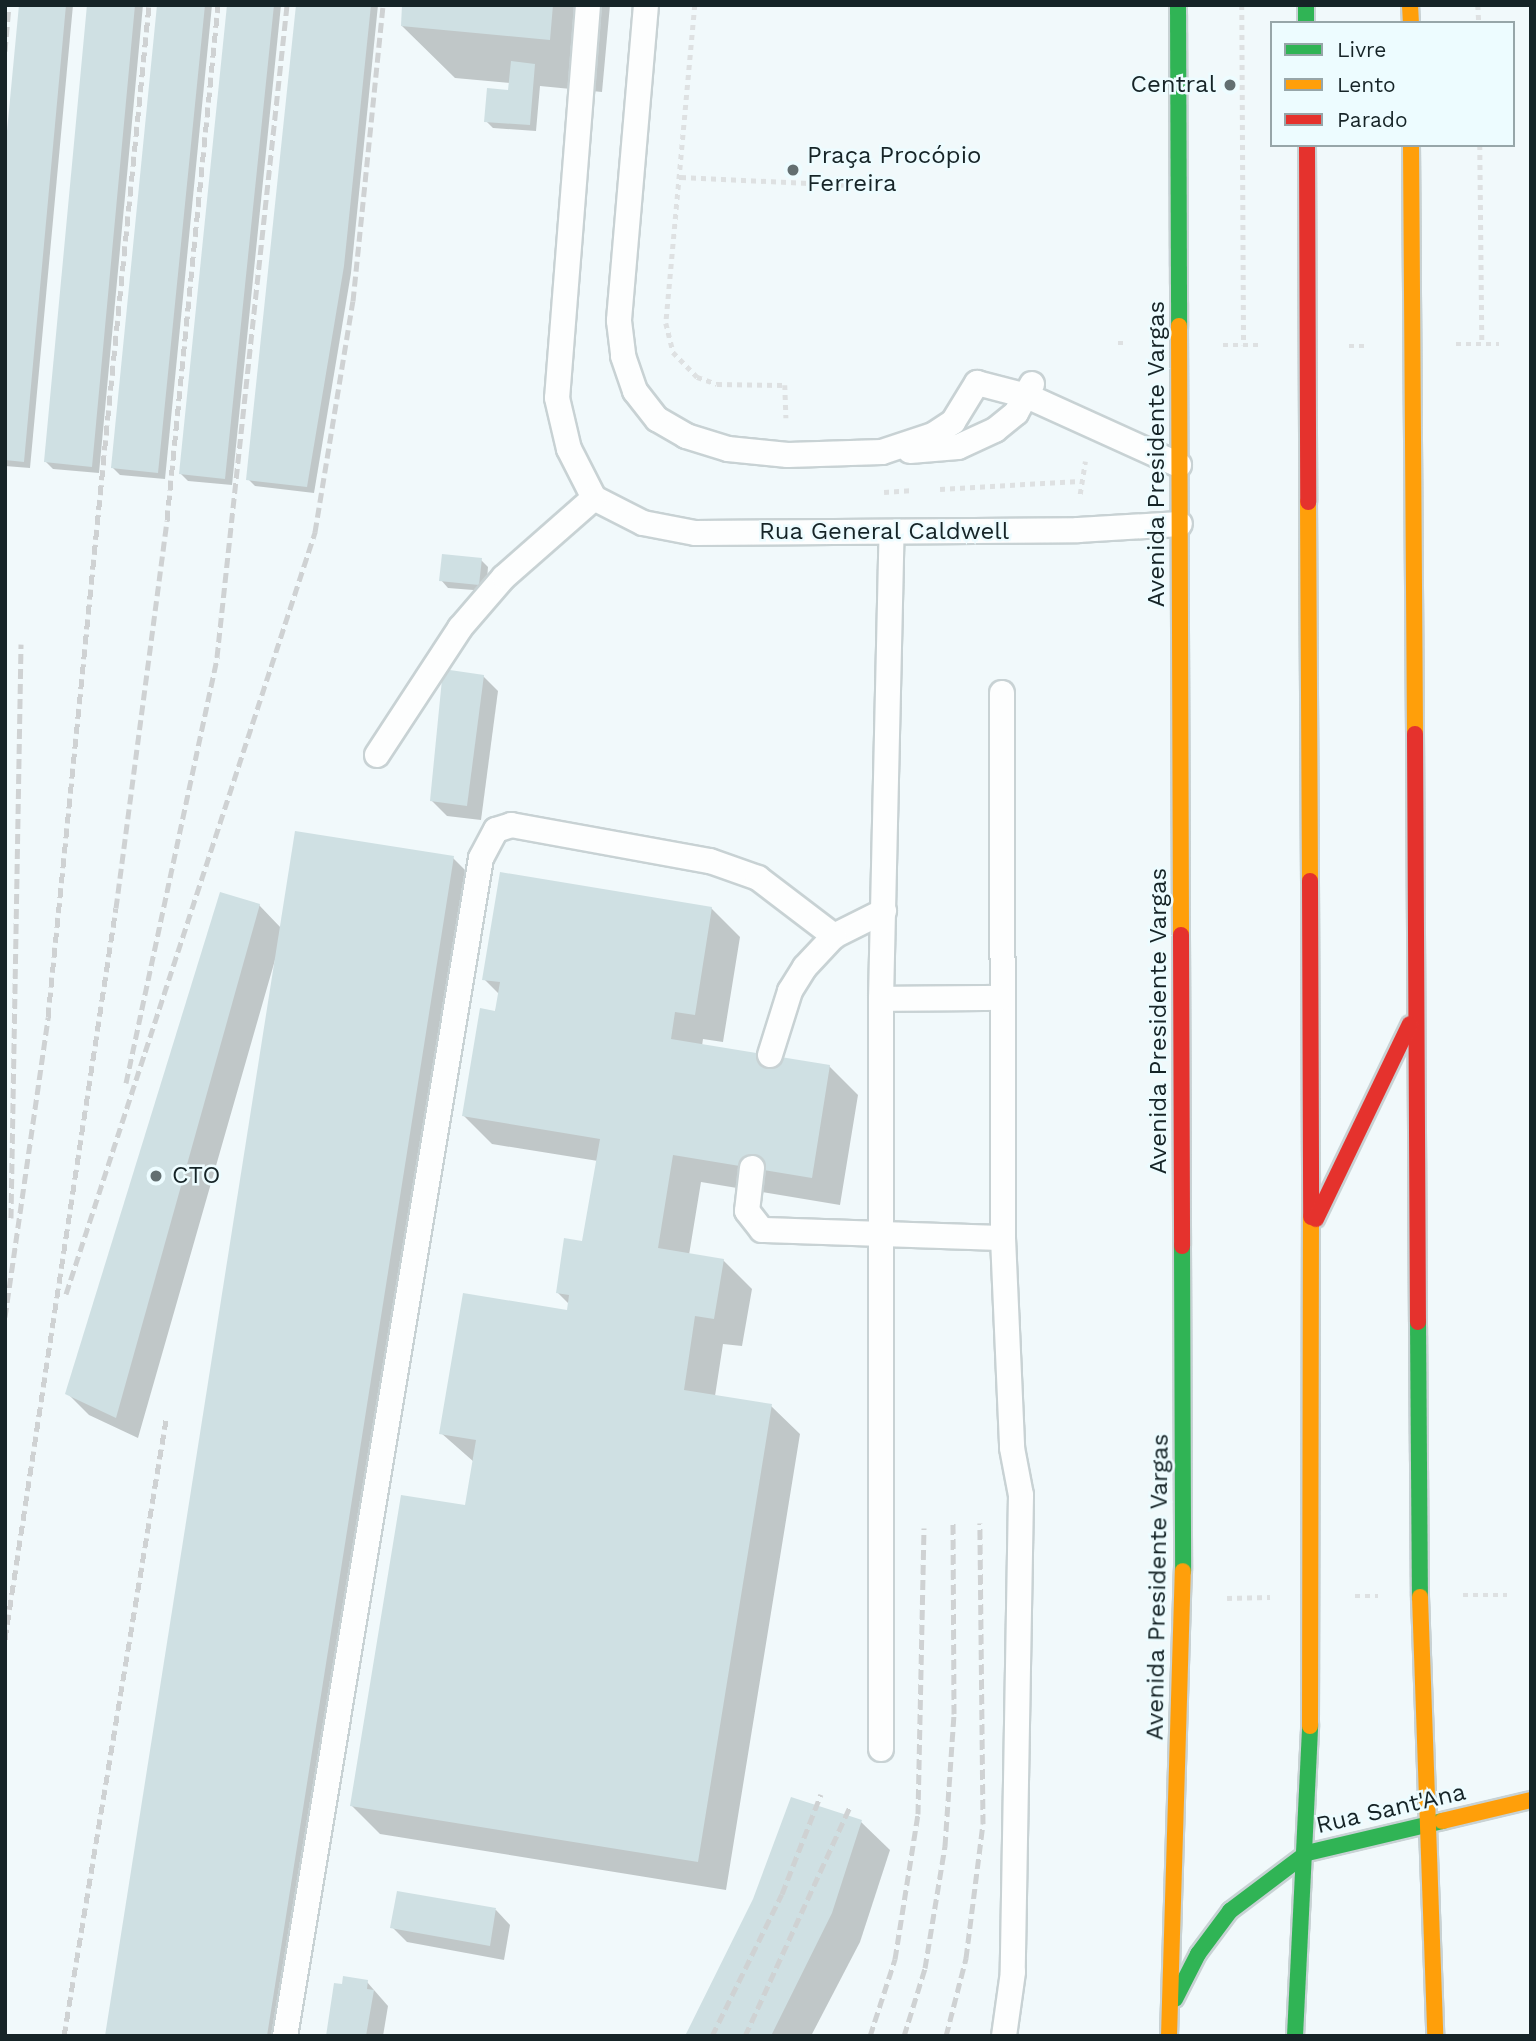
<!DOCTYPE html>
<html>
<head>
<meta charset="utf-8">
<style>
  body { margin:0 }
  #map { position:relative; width:1536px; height:2041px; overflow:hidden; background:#f1f9fb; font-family:"Work Sans",sans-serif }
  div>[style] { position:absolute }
  .shadow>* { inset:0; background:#0003 }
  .building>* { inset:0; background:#cfe0e3 }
  .path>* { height:4.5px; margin-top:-2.25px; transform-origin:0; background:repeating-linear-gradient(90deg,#dee1e2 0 5px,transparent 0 10px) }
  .roads { filter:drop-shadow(2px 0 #c8d2d4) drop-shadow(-2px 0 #c8d2d4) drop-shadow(0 2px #c8d2d4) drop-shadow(0 -2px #c8d2d4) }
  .lane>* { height:24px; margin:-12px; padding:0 12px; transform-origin:12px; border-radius:12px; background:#fdfefe }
  .fast>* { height:16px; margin:-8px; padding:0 8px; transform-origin:8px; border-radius:8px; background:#30b455 }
  .slow>* { height:16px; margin:-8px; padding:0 8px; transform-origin:8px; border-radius:8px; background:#ff9f0a }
  .jam>* { height:16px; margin:-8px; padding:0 8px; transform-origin:8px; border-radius:8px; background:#e5322d }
  .rail>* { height:5px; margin-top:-2.5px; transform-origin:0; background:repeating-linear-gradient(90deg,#cfd2d3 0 10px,transparent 0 15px) }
  .dots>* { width:19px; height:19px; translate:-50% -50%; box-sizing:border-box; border:4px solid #edfcff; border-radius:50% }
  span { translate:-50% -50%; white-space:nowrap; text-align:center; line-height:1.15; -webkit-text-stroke:5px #edfcff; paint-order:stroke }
  .poi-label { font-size:24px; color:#162427 }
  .right { translate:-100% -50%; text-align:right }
  .left { translate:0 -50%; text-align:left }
  .street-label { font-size:24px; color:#162427 }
  .frame { position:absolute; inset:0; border:7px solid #162427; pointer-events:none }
  .legend { position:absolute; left:1270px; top:21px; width:245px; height:126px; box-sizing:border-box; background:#edfcff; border:2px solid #97a6a9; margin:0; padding:9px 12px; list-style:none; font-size:21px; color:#162427 }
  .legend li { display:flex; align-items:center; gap:14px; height:35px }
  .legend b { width:35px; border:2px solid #97a6a9 }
</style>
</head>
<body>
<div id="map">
  <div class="shadow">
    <div style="clip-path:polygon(21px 5px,73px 5px,30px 468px,5px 466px,5px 171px)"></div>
    <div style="clip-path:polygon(89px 5px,143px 5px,99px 473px,53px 469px,46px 462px)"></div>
    <div style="clip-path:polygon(159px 5px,212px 5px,165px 479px,120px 475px,113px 468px)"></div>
    <div style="clip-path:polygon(229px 5px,281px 5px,232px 485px,188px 481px,181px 474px)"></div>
    <div style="clip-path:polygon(297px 5px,378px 5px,351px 273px,314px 493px,255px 486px,248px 479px)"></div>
    <div style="clip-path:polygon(404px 5px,610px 5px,602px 92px,540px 86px,536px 131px,493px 128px,486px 121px,510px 92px,511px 83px,455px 78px,402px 26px)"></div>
    <div style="clip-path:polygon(481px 560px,488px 567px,486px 591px,448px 588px,441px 580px)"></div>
    <div style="clip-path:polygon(483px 676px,498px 691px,481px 820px,447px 816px,432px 801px)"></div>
    <div style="clip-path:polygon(453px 858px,481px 886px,299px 2036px,107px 2036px,279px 946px,138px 1438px,89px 1415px,67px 1393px,259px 905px,281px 928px)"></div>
    <div style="clip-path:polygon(711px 908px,740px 937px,723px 1042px,703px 1039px,702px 1046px,829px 1066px,858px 1095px,840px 1205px,701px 1182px,689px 1255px,723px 1260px,752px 1289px,742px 1346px,723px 1344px,715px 1396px,771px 1406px,800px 1434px,726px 1890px,380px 1834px,352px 1806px,467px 1507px,474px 1462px,441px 1433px,568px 1312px,569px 1304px,557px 1292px,584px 1243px,598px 1161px,492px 1144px,464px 1116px,500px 995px,484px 979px)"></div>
    <div style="clip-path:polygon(861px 1822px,890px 1850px,860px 1942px,811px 2036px,687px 2036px)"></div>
    <div style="clip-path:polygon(496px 1910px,510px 1925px,504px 1960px,407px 1942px,392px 1927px)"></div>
    <div style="clip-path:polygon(367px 1982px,388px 2006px,383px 2036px,328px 2036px)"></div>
  </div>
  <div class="building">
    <div style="clip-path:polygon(19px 5px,66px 5px,24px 462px,5px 460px,5px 152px)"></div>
    <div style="clip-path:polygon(87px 5px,135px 5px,92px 467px,44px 462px)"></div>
    <div style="clip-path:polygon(157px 5px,205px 5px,158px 473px,111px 468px)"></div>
    <div style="clip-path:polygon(227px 5px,274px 5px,225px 479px,179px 474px)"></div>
    <div style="clip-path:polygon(296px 5px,371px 5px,344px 266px,307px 487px,246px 480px)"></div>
    <div style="clip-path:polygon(402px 5px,553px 5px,550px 40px,401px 26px)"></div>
    <div style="clip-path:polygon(511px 61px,535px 64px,530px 125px,484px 122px,487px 88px,508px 90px)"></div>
    <div style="clip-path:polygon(442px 554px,482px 558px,479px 585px,439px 581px)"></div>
    <div style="clip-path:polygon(443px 669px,484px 675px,467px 806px,430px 801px)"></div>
    <div style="clip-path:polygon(295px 831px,454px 856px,267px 2036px,105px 2036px)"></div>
    <div style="clip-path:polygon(500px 872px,712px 907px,695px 1015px,675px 1012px,671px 1039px,830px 1065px,812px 1178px,673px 1155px,658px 1248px,724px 1259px,714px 1319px,695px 1316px,684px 1390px,772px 1404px,698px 1862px,350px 1806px,401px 1495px,465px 1505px,476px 1440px,439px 1434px,463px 1293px,567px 1310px,569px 1295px,556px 1293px,564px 1238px,582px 1241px,600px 1139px,462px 1116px,480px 1008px,495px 1011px,500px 982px,482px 980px)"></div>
    <div style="clip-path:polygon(220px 892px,260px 904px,116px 1418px,65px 1394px)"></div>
    <div style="clip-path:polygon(791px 1797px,862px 1820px,832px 1913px,771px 2036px,685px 2036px,753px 1899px)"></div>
    <div style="clip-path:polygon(397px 1891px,496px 1908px,490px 1946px,390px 1928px)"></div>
    <div style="clip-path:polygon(343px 1976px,368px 1980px,367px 1989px,374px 1990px,366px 2036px,326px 2036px,334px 1983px,342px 1984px)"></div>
  </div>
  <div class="path">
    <div style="left:695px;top:5px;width:319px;rotate:95.2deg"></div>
    <div style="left:666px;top:323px;width:30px;rotate:76deg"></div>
    <div style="left:673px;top:352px;width:35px;rotate:46deg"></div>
    <div style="left:697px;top:377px;width:21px;rotate:19deg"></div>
    <div style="left:717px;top:384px;width:68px;rotate:0.8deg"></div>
    <div style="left:785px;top:385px;width:33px;rotate:88deg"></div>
    <div style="left:1242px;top:5px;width:340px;rotate:89.7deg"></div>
    <div style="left:1478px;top:5px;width:18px;rotate:87deg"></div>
    <div style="left:1480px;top:145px;width:199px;rotate:89.4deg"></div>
    <div style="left:681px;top:177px;width:169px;rotate:2.7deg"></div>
    <div style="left:1118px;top:343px;width:8px"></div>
    <div style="left:1456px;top:344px;width:43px"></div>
    <div style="left:1223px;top:345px;width:40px"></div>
    <div style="left:1349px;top:346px;width:19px"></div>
    <div style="left:940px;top:489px;width:140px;rotate:-3.3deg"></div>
    <div style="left:884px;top:492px;width:26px;rotate:-4deg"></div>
    <div style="left:1080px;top:494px;width:33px;rotate:-81deg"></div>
    <div style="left:1463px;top:1595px;width:44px"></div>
    <div style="left:1355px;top:1596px;width:23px"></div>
    <div style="left:1227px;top:1598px;width:43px;rotate:-1.3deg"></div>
  </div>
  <div class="roads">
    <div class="lane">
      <div style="left:588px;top:5px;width:394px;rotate:94.5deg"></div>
      <div style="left:557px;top:398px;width:52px;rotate:76.8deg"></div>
      <div style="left:569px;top:449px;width:55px;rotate:63deg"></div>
      <div style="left:646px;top:5px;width:317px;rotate:94.9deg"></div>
      <div style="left:619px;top:321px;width:35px;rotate:83deg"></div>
      <div style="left:623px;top:356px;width:37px;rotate:71deg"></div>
      <div style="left:635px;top:391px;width:36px;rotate:52deg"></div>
      <div style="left:657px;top:419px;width:34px;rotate:30deg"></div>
      <div style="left:686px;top:436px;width:44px;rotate:17.2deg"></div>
      <div style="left:728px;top:449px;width:60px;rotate:5.7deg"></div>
      <div style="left:788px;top:455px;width:94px;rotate:-1.8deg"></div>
      <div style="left:882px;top:452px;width:54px;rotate:-18.4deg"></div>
      <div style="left:933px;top:435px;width:24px;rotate:-33deg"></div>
      <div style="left:953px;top:422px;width:46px;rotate:-58.4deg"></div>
      <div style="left:977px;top:383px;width:52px;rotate:14.6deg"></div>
      <div style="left:1027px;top:396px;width:167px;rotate:24.4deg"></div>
      <div style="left:910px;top:451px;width:48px;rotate:-4.8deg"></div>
      <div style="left:958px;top:447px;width:41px;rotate:-24.7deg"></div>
      <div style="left:995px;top:430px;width:27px;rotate:-39deg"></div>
      <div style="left:1016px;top:413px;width:33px;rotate:-61deg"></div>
      <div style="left:594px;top:498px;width:55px;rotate:27deg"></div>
      <div style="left:643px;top:523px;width:53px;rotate:10.9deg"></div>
      <div style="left:695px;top:533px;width:383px;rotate:-0.4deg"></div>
      <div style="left:1078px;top:530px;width:102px;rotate:-3.4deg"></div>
      <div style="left:1002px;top:693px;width:545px;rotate:89.89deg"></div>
      <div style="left:377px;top:755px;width:152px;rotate:-56.8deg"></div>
      <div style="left:460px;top:628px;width:67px;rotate:-49.2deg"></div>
      <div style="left:504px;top:577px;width:120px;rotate:-41.3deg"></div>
      <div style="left:881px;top:999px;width:119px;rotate:-0.5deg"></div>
      <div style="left:770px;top:1055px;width:67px;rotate:-72.6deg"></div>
      <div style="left:790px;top:991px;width:28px;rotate:-58deg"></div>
      <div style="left:805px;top:967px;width:42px;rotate:-46.9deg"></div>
      <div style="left:834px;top:936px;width:56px;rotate:-26.6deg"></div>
      <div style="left:752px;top:1168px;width:43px;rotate:96.6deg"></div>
      <div style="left:747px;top:1211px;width:24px;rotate:52deg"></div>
      <div style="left:762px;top:1230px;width:241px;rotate:1.9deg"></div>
      <div style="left:1003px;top:1238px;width:210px;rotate:87.5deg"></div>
      <div style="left:1012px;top:1448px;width:48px;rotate:79.2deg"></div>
      <div style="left:1021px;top:1495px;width:477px;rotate:91deg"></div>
      <div style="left:1013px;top:1972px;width:65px;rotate:98deg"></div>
      <div style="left:881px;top:1749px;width:750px;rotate:-90deg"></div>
      <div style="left:881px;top:999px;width:467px;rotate:-88.7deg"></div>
      <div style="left:285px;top:2036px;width:1194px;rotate:-80.55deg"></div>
      <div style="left:481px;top:858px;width:32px;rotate:-62deg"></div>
      <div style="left:496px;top:830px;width:16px;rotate:-18deg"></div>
      <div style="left:511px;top:825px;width:202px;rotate:10.3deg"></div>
      <div style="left:710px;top:861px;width:51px;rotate:19.5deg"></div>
      <div style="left:758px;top:878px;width:96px;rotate:37.3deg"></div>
    </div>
    <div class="fast">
      <div style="left:1178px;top:5px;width:321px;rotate:89.8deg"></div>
      <div style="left:1306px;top:5px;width:18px;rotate:90deg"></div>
      <div style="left:1182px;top:1246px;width:325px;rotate:89.8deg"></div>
      <div style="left:1418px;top:1322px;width:275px;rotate:89.6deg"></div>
      <div style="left:1175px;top:1999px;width:51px;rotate:-62.9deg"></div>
      <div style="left:1198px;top:1954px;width:54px;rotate:-53.3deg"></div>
      <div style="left:1230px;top:1911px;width:96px;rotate:-37deg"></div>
      <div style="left:1307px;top:1853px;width:139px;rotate:-13.3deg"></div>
      <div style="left:1295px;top:2036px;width:310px;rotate:-87.2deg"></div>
    </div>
    <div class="slow">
      <div style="left:1410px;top:5px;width:18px;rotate:87deg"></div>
      <div style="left:1411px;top:145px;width:589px;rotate:89.61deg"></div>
      <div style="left:1179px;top:326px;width:609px;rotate:89.81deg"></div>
      <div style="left:1308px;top:502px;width:379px;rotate:89.7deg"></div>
      <div style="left:1420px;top:1597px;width:439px;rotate:88deg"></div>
      <div style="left:1310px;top:1726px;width:509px;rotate:-89.89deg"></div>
      <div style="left:1442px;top:1821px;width:91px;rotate:-13.3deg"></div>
      <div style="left:1169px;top:2036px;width:465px;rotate:-88.3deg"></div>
    </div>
    <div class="jam">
      <div style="left:1307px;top:145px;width:357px;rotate:89.8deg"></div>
      <div style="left:1415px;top:734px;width:588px;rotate:89.71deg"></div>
      <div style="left:1310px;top:881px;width:336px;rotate:89.8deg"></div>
      <div style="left:1181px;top:935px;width:311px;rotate:89.8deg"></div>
      <div style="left:1316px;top:1219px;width:216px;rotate:-64.3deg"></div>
    </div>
  </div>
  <div class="rail">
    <div style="left:5px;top:51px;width:46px;rotate:-85deg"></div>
    <div style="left:126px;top:1083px;width:436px;rotate:-77.9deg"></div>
    <div style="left:217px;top:657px;width:656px;rotate:-83.87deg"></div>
    <div style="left:11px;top:1218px;width:574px;rotate:-89deg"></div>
    <div style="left:66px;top:1294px;width:802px;rotate:-71.9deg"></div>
    <div style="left:315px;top:532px;width:234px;rotate:-80.7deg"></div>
    <div style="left:353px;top:301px;width:298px;rotate:-84.2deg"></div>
    <div style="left:5px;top:1317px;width:303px;rotate:-81.8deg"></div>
    <div style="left:48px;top:1017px;width:1017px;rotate:-84.3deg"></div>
    <div style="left:5px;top:1639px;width:739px;rotate:-81.37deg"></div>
    <div style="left:116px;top:908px;width:391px;rotate:-82.5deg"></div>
    <div style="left:167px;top:520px;width:518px;rotate:-84.34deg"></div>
    <div style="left:64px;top:2036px;width:624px;rotate:-80.6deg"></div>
    <div style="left:712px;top:2036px;width:158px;rotate:-63.8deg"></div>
    <div style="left:782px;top:1894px;width:107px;rotate:-68.7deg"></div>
    <div style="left:745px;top:2036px;width:254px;rotate:-65.4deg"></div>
    <div style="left:870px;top:2036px;width:81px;rotate:-72deg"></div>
    <div style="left:895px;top:1959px;width:147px;rotate:-81deg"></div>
    <div style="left:918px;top:1814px;width:286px;rotate:-88.8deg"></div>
    <div style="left:904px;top:2036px;width:71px;rotate:-72.8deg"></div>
    <div style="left:925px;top:1968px;width:124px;rotate:-80.7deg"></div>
    <div style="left:945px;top:1846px;width:132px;rotate:-86.1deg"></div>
    <div style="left:954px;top:1714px;width:194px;rotate:-90.3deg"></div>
    <div style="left:946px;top:2036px;width:81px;rotate:-75.6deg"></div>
    <div style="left:966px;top:1958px;width:135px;rotate:-82.8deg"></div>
    <div style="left:983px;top:1824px;width:301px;rotate:-90.6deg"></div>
  </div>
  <div class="dots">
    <div style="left:1230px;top:85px;background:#636f71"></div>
    <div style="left:793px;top:170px;background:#636f71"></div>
    <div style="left:156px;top:1176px;background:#636f71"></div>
  </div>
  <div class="poi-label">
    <span class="right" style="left:1216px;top:85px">Central</span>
    <span class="left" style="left:807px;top:170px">Praça Procópio<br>Ferreira</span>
    <span class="left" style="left:172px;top:1176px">CTO</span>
  </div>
  <div class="street-label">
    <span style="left:1157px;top:454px;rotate:-90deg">Avenida Presidente Vargas</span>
    <span style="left:884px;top:532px">Rua General Caldwell</span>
    <span style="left:1159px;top:1021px;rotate:-90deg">Avenida Presidente Vargas</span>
    <span style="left:1158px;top:1587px;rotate:-89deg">Avenida Presidente Vargas</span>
    <span style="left:1391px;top:1809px;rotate:-13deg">Rua Sant'Ana</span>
  </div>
  <div class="frame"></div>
  <ul class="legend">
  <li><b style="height:9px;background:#30b455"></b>Livre</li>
  <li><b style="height:9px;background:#ff9f0a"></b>Lento</li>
  <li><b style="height:9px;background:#e5322d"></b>Parado</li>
  </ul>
</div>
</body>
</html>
